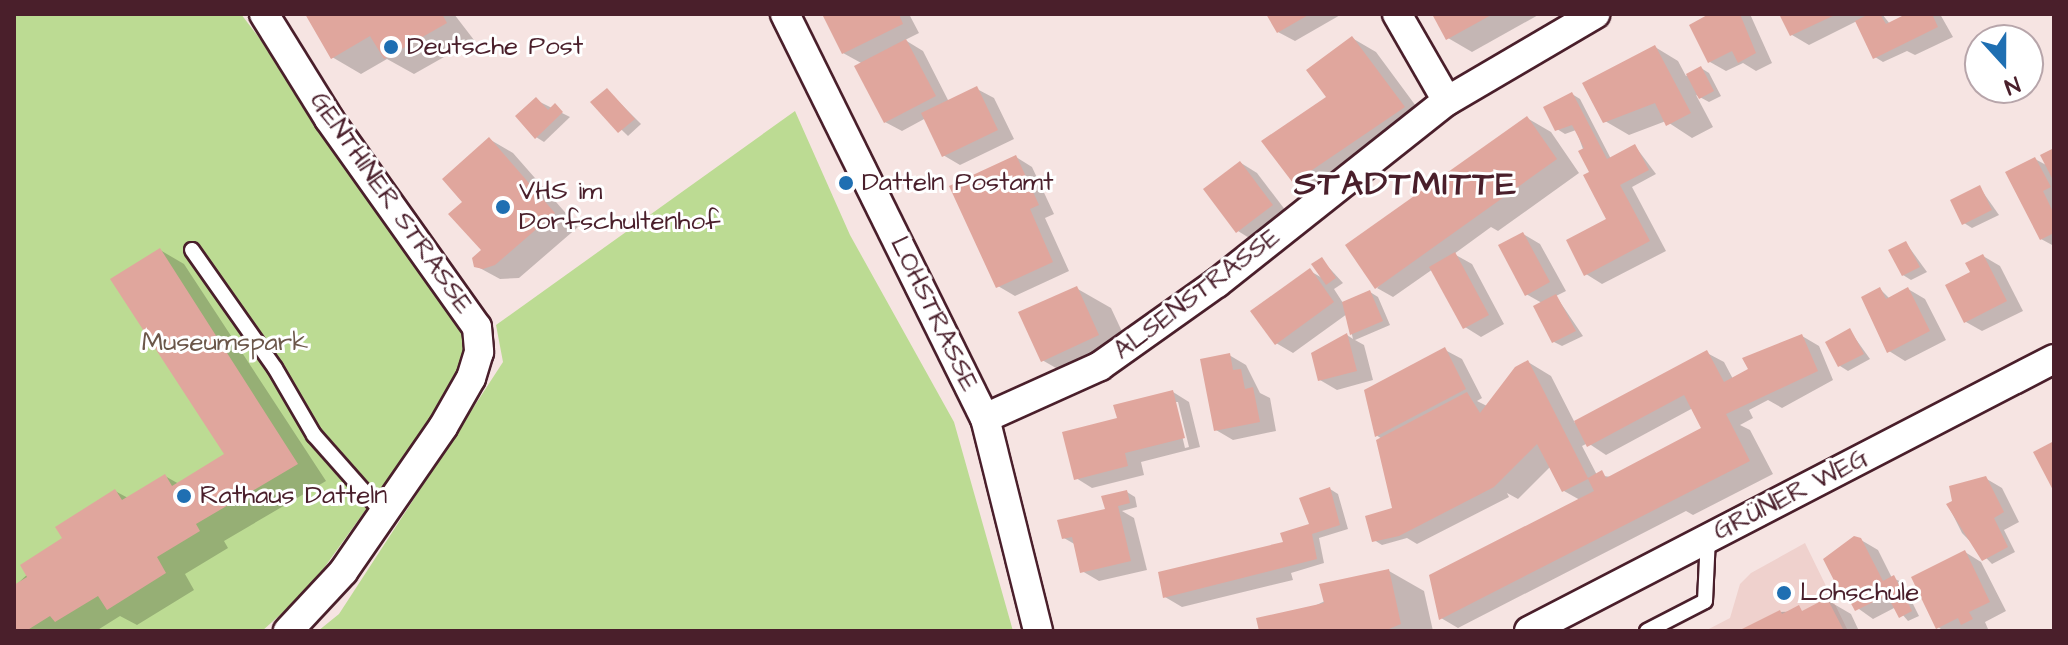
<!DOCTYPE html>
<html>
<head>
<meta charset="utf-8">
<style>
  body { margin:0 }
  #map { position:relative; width:2068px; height:645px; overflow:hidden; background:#f6e4e2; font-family:"Architects Daughter",sans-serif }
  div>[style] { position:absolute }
  .built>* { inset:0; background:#efd1cd }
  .green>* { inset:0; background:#bcdb93 }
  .shadow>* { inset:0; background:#0003 }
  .building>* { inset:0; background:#e0a69d }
  .roads { filter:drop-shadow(2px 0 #4a1f2b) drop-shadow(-2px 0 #4a1f2b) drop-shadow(0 2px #4a1f2b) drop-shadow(0 -2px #4a1f2b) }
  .lane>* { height:14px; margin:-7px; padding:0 7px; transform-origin:7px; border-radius:7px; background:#fff }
  .street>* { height:28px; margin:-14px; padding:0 14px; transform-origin:14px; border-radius:14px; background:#fff }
  .dots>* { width:22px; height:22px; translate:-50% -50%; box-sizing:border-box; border:4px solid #fff; border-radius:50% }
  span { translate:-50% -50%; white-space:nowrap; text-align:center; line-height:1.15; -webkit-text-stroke:6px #fff; paint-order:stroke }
  .poi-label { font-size:26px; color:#4a1f2b }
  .left { translate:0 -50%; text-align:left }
  .street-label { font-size:26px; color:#4a1f2b }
  .park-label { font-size:26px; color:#6c574a }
  .district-label { font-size:34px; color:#4a1f2b; font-weight:700; letter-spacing:2px }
  .frame { position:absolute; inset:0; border:16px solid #4a1f2b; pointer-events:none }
  .north { position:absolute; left:1964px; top:24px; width:80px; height:80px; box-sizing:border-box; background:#fff; border:2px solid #b7a5aa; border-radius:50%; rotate:159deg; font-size:22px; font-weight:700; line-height:32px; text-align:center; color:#4a1f2b }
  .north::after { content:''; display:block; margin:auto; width:28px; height:36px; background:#1f6fb2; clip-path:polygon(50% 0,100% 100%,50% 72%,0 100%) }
</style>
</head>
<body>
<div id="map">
  <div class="built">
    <div style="clip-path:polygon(1805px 543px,1848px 631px,1705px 631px,1730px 618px,1740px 584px,1751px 573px)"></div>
  </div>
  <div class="green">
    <div style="clip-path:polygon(14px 14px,241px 14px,452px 291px,467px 318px,467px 350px,435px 413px,309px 589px,262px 631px,14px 631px)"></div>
    <div style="clip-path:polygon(795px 111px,850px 235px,954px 422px,1013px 631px,318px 631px,339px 614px,503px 362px,496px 325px)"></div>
  </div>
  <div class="shadow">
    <div style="clip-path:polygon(307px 14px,454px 14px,474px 40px,414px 74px,387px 59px,361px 74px,332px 57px)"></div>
    <div style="clip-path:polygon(824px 14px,909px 14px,919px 33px,905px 40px,923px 51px,949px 102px,977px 89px,994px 98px,1014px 139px,960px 165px,943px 155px,926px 118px,902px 131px,885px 122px,863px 64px,843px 53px)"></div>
    <div style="clip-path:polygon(1268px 14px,1342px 14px,1295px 41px,1278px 32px)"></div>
    <div style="clip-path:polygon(1434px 14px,1540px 14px,1472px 52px,1448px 38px)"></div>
    <div style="clip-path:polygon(1713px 14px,1750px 14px,1772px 63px,1756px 71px,1743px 63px,1726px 71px,1710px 62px)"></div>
    <div style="clip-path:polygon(1781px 14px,1882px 14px,1890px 24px,1911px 14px,1940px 14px,1953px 37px,1915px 55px,1907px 51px,1883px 62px,1875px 57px,1857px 21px,1809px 45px,1792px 35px)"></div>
    <div style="clip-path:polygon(1352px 38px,1376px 52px,1427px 121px,1311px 191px,1294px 181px,1264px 142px,1328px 98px)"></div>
    <div style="clip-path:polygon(1655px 47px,1678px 61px,1686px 76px,1701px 68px,1709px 73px,1721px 96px,1709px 102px,1696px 95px,1713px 127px,1692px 138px,1666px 121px,1629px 135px,1605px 121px)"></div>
    <div style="clip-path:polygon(607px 90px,641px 124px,628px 136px,593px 102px)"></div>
    <div style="clip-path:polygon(1572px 94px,1580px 99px,1611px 159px,1635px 146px,1656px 174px,1632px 187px,1666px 251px,1602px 284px,1586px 274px,1609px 220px,1576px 130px,1565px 134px,1557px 129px)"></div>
    <div style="clip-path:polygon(536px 100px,570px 117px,544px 142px,536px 137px)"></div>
    <div style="clip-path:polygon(1527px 118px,1551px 132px,1579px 173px,1498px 231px,1491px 227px,1454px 254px,1472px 264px,1504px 324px,1481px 337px,1465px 327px,1433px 269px,1393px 297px,1377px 288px)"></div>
    <div style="clip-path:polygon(489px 139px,513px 153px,578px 227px,519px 278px,500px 279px,476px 266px,483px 250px,464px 202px)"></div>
    <div style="clip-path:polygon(2054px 151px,2054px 246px,2041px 239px,2035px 159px,2048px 166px)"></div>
    <div style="clip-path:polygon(1016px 157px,1032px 167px,1054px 214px,1045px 218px,1069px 271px,1015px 296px,998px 286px)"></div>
    <div style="clip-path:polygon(1241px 163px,1257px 173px,1289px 215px,1254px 241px,1238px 231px)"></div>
    <div style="clip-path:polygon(1980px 188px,1999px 215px,1972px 228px,1964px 223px)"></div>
    <div style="clip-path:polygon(1523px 234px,1540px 244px,1566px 291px,1556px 296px,1583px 336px,1562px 346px,1554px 342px,1542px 303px,1526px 294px)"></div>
    <div style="clip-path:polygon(1906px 243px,1927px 272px,1911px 280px,1903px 275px)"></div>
    <div style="clip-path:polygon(160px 250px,184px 264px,326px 481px,224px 541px,228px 548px,185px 574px,194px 590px,137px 625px,120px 616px,96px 631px,14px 631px,14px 587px,115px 491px,128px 498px,165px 476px,179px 484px,227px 455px,113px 280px)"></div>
    <div style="clip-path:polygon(1983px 256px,2000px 266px,2023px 311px,1982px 331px,1966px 322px,1973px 273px)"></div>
    <div style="clip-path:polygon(1322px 260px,1343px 283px,1334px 289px,1343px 303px,1370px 292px,1378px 297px,1390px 325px,1355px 340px,1364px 345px,1373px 380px,1337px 390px,1320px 380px,1347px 335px,1353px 339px,1347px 314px,1293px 353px,1276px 343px,1310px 271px,1324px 279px)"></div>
    <div style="clip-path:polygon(1076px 288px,1111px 308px,1133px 355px,1077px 380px,1042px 360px)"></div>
    <div style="clip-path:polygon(1880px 289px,1890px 299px,1908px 289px,1925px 299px,1946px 340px,1905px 361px,1889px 351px)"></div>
    <div style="clip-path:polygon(1850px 331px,1870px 359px,1848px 371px,1840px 366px)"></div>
    <div style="clip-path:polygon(evenodd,1802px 336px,1819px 346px,1833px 380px,1782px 408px,1768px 400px,1749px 410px,1753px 418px,1740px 425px,1750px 430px,1773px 474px,1693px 515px,1686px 511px,1458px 628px,1441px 618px,1580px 500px,1564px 491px,1551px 466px,1518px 499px,1507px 493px,1509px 497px,1417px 544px,1407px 538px,1382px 545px,1374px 540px,1394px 510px,1382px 439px,1376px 435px,1445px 350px,1462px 359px,1482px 398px,1477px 401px,1487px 406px,1528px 362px,1551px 376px,1575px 423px,1707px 353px,1724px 362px,1733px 379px,1802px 336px,1693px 408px,1704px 428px,1611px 477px,1597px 475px,1582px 446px,1588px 443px,1606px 455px,1693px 408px)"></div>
    <div style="clip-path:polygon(1229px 355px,1246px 365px,1260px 393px,1270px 398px,1276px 431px,1233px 440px,1216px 430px)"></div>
    <div style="clip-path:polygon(evenodd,1173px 392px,1189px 402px,1200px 447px,1141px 462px,1144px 475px,1092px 488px,1076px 478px,1119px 419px,1173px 392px,1174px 402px,1178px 402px,1189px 447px,1185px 448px,1174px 402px)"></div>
    <div style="clip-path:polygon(1985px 478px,2002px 488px,2019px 522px,2004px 530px,2015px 552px,1992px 564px,1962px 533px,1948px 505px,1954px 502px,1951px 487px)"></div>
    <div style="clip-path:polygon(1330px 489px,1338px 494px,1348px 529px,1319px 538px,1324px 563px,1291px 573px,1293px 580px,1182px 607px,1165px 597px,1285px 543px,1312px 525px)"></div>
    <div style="clip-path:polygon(1127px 492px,1135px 497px,1137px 507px,1122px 511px,1134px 518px,1147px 570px,1099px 581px,1082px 571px,1076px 545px,1064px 538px,1110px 510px)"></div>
    <div style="clip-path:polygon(1861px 540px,1878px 550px,1892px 578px,1902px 582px,1919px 616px,1908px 621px,1896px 607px,1873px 619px,1845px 599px)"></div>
    <div style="clip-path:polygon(1965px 552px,1981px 562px,2006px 611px,1985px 622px,1988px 629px,1984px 631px,1944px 631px,1938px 627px)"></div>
    <div style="clip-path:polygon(1389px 571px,1424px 591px,1433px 631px,1261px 631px)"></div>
    <div style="clip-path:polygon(1827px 600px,1851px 614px,1859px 631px,1743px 631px,1780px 612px,1805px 611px)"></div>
  </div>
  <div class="building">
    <div style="clip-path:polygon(305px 14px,442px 14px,447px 23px,384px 59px,370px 36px,331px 59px)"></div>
    <div style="clip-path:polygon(822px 14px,899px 14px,903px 24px,842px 54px)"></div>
    <div style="clip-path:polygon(1266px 14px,1310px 14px,1277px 33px)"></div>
    <div style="clip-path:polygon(1432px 14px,1493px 14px,1446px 40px)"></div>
    <div style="clip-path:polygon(1709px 14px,1740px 14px,1756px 53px,1738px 63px,1732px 51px,1708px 63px,1689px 25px)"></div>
    <div style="clip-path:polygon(1779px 14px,1837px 14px,1790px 36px)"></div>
    <div style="clip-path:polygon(1869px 14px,1880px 14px,1886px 24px,1906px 14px,1932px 14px,1938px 27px,1873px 59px,1855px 21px)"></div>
    <div style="clip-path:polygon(1352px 36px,1405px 107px,1293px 183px,1261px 141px,1326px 97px,1306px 70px)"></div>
    <div style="clip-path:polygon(906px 39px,936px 96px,884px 123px,854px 66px)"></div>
    <div style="clip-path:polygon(1655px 45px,1691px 113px,1666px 126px,1655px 103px,1603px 123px,1582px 83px)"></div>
    <div style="clip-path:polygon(1701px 66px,1714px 91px,1699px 99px,1686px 74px)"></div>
    <div style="clip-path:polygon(977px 86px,998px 130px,942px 157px,921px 113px)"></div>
    <div style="clip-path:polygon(607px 88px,635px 119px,618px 133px,590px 102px)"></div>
    <div style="clip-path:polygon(1572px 92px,1607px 159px,1635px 144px,1649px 170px,1620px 185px,1650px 241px,1584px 276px,1566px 240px,1606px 219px,1583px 175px,1589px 172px,1578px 151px,1584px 148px,1572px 125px,1555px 131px,1543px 107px)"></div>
    <div style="clip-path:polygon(536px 97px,548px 110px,555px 103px,563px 112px,535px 139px,515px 116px)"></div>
    <div style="clip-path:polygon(1527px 116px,1557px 159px,1375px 289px,1345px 245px)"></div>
    <div style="clip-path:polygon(489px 137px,555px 213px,495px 265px,483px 269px,474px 267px,472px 258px,481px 250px,448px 214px,462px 202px,442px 179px)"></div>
    <div style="clip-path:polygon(2054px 148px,2054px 182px,2040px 155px)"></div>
    <div style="clip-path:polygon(1016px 155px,1039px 205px,1030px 209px,1053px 262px,996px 288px,949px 186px)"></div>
    <div style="clip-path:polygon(2035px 157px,2051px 187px,2043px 191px,2054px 214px,2054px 233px,2040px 240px,2005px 172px)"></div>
    <div style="clip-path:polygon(1240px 161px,1273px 205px,1236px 233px,1203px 189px)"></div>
    <div style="clip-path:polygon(1980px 185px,1992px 210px,1962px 225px,1950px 200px)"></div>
    <div style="clip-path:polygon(1523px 232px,1550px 282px,1525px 296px,1498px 245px)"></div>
    <div style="clip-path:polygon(1906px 241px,1920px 267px,1902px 276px,1888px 250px)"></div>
    <div style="clip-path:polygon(160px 248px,298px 464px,196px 524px,200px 531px,157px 557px,166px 573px,107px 610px,98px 596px,55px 622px,50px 616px,26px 631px,14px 631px,14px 585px,27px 577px,20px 565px,62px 538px,55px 527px,115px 489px,122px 500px,165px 474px,172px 486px,224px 454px,110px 279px)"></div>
    <div style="clip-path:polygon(1455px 252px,1489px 315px,1463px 329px,1429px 267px)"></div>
    <div style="clip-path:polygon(1983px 254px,2007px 301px,1964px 323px,1945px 285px,1970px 272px,1965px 263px)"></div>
    <div style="clip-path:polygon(1322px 257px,1336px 278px,1326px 285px,1311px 264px)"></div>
    <div style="clip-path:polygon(1310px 268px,1334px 302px,1275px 345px,1250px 311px)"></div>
    <div style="clip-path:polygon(1077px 286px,1099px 335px,1041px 362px,1018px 312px)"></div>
    <div style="clip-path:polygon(1880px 287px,1886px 299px,1908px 287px,1930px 331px,1887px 353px,1861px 297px)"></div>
    <div style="clip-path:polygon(1370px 290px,1383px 321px,1350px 335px,1342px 302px)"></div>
    <div style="clip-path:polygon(1556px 294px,1576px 331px,1552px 343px,1533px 306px)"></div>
    <div style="clip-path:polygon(1850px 328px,1864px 354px,1838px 367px,1825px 342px)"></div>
    <div style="clip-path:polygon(1347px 333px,1357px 371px,1318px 381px,1311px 353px)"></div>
    <div style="clip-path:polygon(1802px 334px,1818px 371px,1726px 414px,1750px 461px,1439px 620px,1429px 575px,1594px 491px,1588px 479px,1562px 492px,1537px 444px,1494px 487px,1399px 536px,1372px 542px,1365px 516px,1392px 508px,1376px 440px,1467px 392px,1480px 413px,1515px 367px,1528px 360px,1588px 478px,1602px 470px,1606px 478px,1701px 428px,1684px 395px,1587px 447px,1574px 421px,1707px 350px,1724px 382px,1748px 369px,1742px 358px)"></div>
    <div style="clip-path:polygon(1445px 347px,1466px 389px,1375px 437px,1364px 390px)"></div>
    <div style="clip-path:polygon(1230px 353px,1233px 370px,1241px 369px,1245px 389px,1253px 387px,1260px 422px,1214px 431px,1200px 359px)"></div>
    <div style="clip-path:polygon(1173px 390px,1185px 438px,1125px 453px,1128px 466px,1074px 480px,1062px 432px,1117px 418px,1113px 405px)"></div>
    <div style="clip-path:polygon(2054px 441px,2054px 492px,2033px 452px)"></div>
    <div style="clip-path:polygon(1986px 476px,2004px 512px,1994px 518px,2008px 547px,1982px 561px,1946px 504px,1952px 501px,1949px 486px)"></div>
    <div style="clip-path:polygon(1330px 487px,1340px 525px,1312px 534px,1317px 559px,1163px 598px,1158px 572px,1283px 542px,1280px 533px,1309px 524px,1299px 498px)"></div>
    <div style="clip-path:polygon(1127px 490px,1130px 503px,1118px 506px,1131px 561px,1080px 573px,1072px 537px,1062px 539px,1057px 520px,1105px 509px,1101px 496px)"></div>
    <div style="clip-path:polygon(1854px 536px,1861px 538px,1883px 581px,1894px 575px,1912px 611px,1899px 618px,1887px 595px,1855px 611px,1848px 598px,1844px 600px,1823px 559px)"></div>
    <div style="clip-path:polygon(1965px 550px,1990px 602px,1969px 612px,1973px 619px,1961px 625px,1958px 618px,1936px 629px,1911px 577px)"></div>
    <div style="clip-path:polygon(1389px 569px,1401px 624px,1384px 631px,1259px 631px,1256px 618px,1324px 603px,1319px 584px)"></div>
    <div style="clip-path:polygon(1827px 598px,1844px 631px,1738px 631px,1780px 610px,1782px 614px,1799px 605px,1802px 611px)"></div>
  </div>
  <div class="roads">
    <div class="lane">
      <div style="left:192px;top:250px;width:144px;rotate:54.9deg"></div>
      <div style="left:275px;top:368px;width:78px;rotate:59.8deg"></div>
      <div style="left:314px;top:435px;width:104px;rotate:48.5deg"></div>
      <div style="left:1647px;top:631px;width:65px;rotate:-27.3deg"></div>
      <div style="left:1705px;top:601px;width:64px;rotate:-87.3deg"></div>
    </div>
    <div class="street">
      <div style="left:264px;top:14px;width:123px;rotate:58.2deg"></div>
      <div style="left:329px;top:119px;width:255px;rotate:54.6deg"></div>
      <div style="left:477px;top:327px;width:25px;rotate:85deg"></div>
      <div style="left:479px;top:352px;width:27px;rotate:107deg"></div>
      <div style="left:471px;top:378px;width:56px;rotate:119.7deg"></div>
      <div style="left:443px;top:427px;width:176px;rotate:124.6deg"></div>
      <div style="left:343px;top:572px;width:81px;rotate:133deg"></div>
      <div style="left:785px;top:14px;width:451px;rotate:63.7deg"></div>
      <div style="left:985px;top:418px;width:219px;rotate:76deg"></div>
      <div style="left:1397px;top:14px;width:100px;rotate:60.1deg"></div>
      <div style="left:985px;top:418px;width:126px;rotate:-24.3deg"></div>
      <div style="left:1100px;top:366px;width:143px;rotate:-35.4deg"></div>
      <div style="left:1217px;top:283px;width:293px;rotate:-38.4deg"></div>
      <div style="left:1447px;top:101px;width:172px;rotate:-30.4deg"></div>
      <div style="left:1529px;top:631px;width:591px;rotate:-27.39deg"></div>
    </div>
  </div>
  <div class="dots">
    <div style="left:391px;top:47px;background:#1f6fb2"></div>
    <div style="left:846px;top:183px;background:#1f6fb2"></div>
    <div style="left:503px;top:207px;background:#1f6fb2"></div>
    <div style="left:184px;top:496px;background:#1f6fb2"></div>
    <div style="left:1784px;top:593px;background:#1f6fb2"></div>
  </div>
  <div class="poi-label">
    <span class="left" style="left:407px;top:47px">Deutsche Post</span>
    <span class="left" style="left:862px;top:183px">Datteln Postamt</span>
    <span class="left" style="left:519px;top:207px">VHS im<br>Dorfschultenhof</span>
    <span class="left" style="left:200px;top:496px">Rathaus Datteln</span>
    <span class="left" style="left:1800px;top:593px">Lohschule</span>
  </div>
  <div class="street-label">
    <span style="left:391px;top:203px;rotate:55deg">GENTHINER STRASSE</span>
    <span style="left:1197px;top:294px;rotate:-37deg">ALSENSTRASSE</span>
    <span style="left:934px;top:314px;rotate:64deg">LOHSTRASSE</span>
    <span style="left:1791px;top:495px;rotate:-27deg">GRÜNER WEG</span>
  </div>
  <div class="park-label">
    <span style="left:225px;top:343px">Museumspark</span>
  </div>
  <div class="district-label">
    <span style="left:1406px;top:185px">STADTMITTE</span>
  </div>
  <div class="frame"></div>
  <div class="north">N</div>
</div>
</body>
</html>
